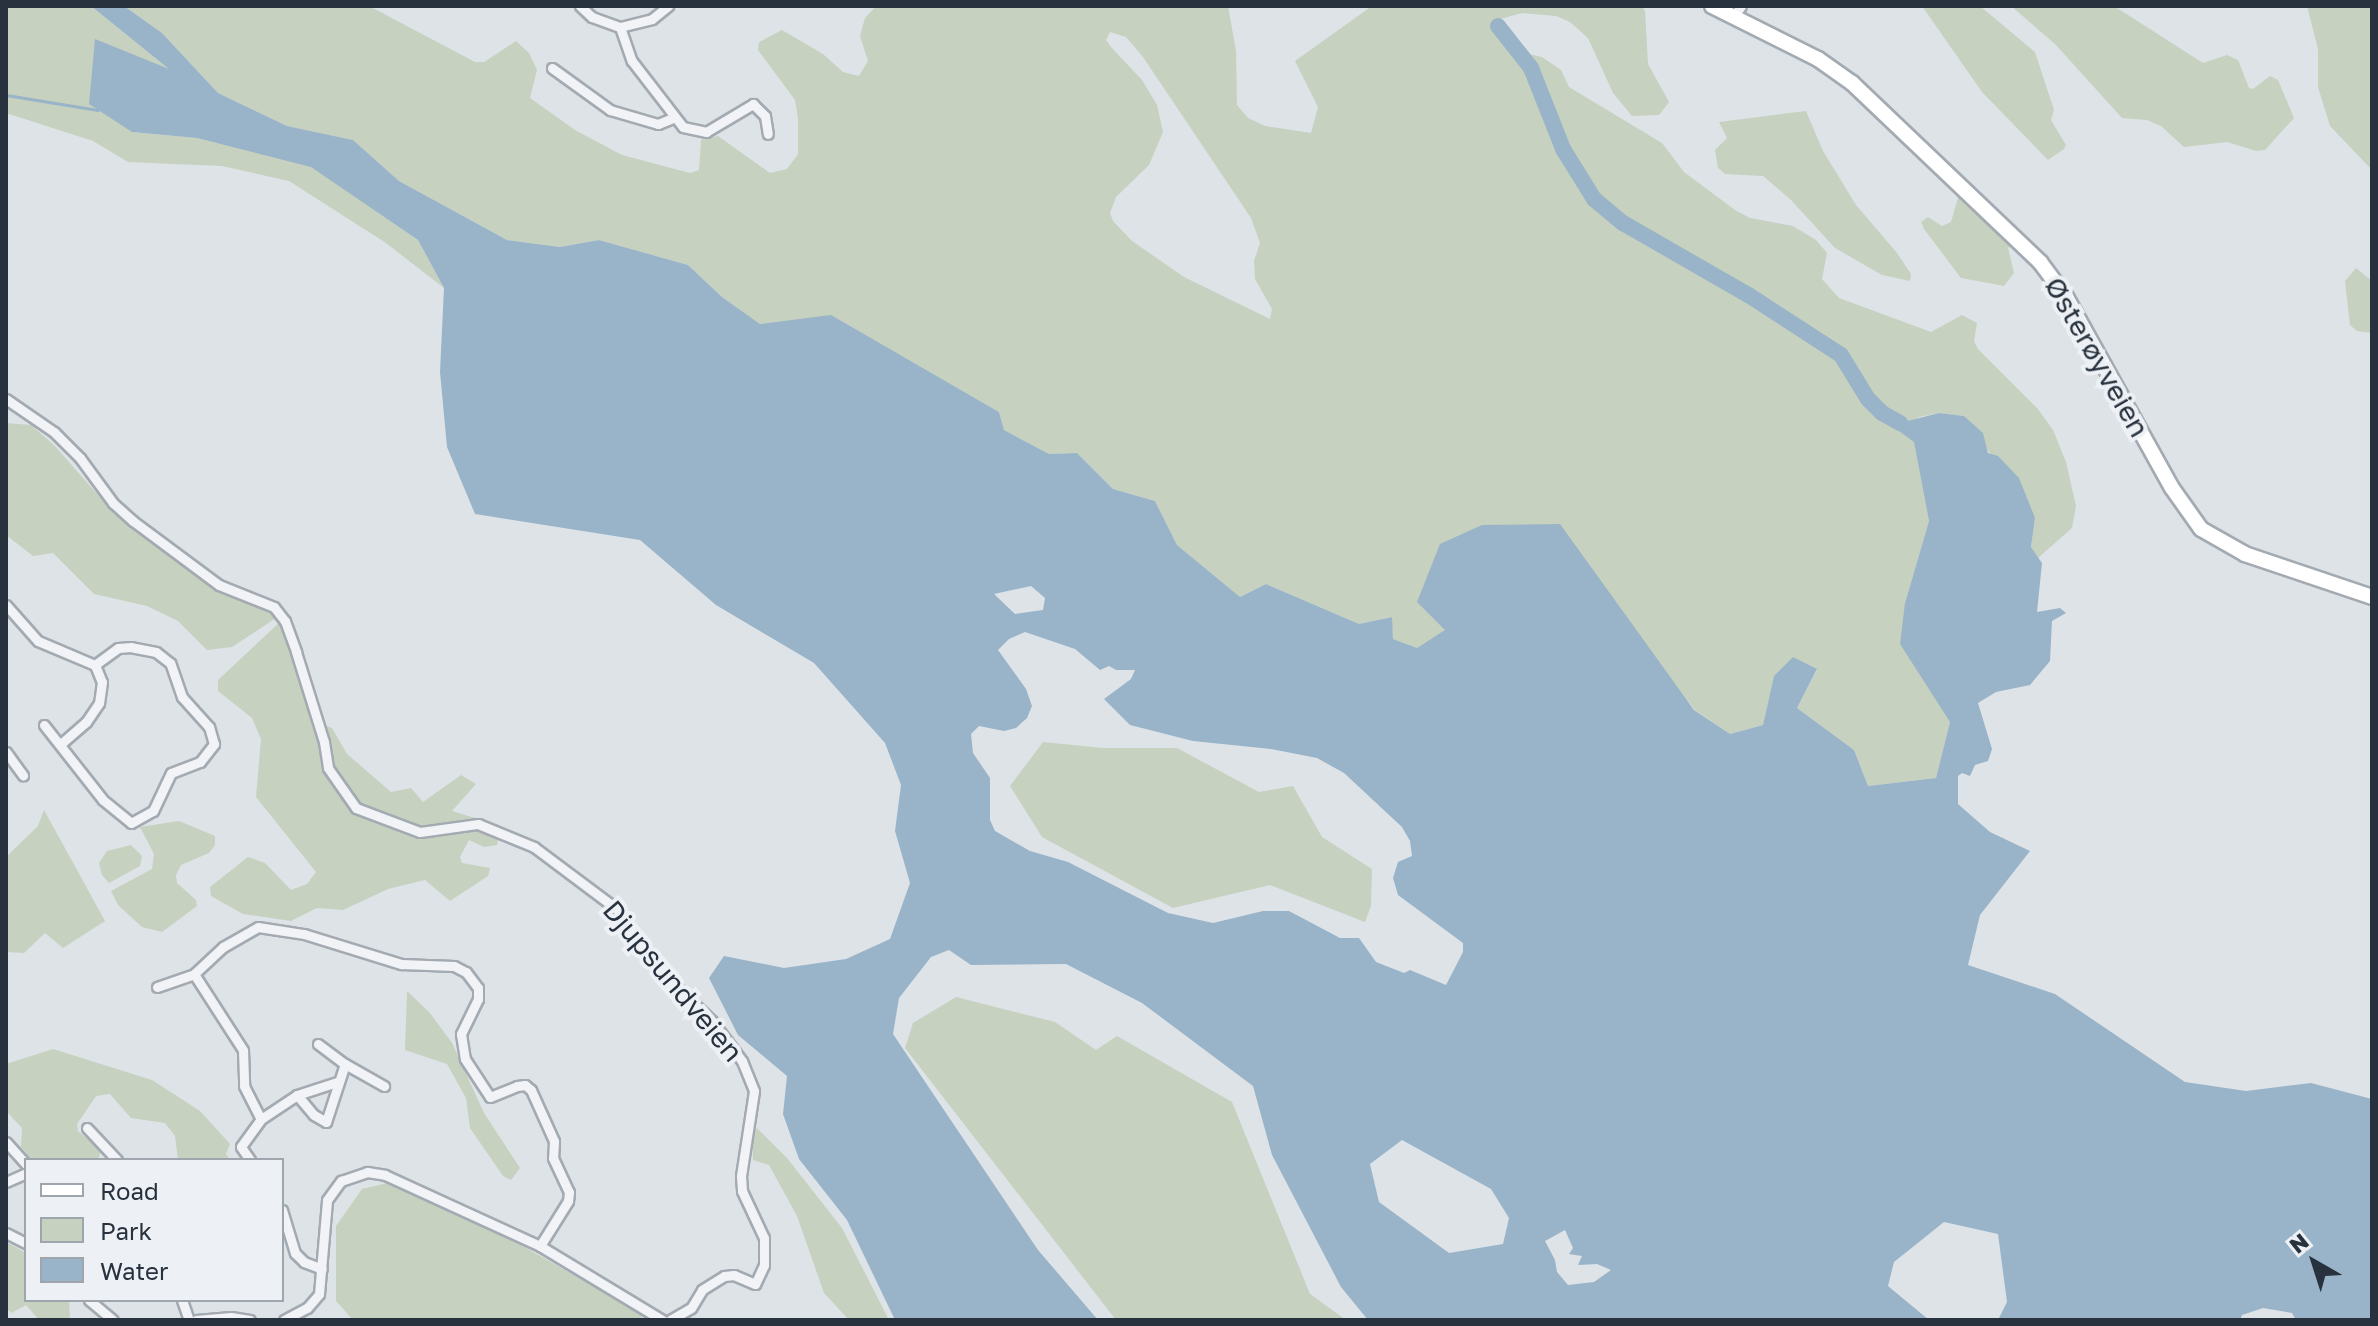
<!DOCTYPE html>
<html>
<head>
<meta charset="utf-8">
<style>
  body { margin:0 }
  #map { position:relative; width:2378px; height:1326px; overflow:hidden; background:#dee3e8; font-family:"Golos Text",sans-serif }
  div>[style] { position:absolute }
  .green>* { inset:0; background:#c6d1bf }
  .water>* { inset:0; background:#99b4c8 }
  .stream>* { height:3px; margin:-1.5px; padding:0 1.5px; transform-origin:1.5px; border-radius:1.5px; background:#99b4c8 }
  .river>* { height:16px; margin:-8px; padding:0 8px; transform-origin:8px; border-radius:8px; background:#99b4c8 }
  .roads { filter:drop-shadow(2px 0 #a3aab2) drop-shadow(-2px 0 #a3aab2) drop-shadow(0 2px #a3aab2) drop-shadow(0 -2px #a3aab2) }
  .street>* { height:9px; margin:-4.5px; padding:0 4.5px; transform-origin:4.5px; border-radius:4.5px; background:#f1f3f6 }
  .secondary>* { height:14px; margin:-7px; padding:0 7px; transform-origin:7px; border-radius:7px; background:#fff }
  span { translate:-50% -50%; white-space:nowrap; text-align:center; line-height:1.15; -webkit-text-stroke:8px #edf1f5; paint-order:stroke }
  .street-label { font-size:28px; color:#27323e }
  .frame { position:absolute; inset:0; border:8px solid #27323e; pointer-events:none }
  .legend { position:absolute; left:24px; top:1158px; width:260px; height:144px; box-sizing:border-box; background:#edf1f5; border:2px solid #9ea5ac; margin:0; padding:10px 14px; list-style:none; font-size:24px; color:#27323e }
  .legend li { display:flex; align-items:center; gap:16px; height:40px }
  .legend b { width:40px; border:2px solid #9ea5ac }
  .north { position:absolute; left:2274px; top:1222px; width:80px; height:80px; -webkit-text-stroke:6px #edf1f5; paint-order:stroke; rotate:321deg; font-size:22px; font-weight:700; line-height:32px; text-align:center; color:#27323e }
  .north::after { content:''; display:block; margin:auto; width:28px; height:36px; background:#27323e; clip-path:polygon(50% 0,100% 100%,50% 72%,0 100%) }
</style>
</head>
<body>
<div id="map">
  <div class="green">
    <div style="clip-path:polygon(6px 6px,91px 6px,173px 72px,132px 132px,197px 138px,311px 166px,418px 240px,444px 288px,386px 243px,289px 181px,222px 166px,128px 162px,93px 141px,6px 113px)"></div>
    <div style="clip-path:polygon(evenodd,124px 6px,369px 6px,475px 62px,484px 62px,516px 41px,529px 53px,537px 70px,530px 98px,575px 130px,622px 155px,690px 173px,699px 170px,701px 140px,718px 136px,770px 173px,787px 169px,798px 154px,798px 118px,795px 100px,758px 50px,759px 42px,782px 30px,823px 54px,843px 72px,859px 76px,868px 61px,860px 36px,865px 18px,876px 6px,1228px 6px,1236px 51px,1237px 105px,1248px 118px,1265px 126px,1311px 133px,1318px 107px,1295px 61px,1372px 6px,1642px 6px,1645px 11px,1648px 64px,1669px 102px,1659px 115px,1632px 116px,1613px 93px,1588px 38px,1570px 22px,1556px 16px,1522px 13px,1497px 20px,1521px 59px,1528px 54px,1542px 57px,1561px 70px,1569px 87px,1662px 143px,1684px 172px,1735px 210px,1750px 218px,1793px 226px,1816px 240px,1827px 253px,1822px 279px,1839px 298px,1931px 332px,1962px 315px,1977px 323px,1974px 341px,1978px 349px,2038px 409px,2053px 430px,2066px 462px,2076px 506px,2072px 528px,2038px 558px,2031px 547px,2035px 518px,1964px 416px,1939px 413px,1919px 417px,1900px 431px,1914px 441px,1929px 521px,1905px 603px,1930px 687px,1950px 722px,1936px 778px,1868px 786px,1854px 750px,1797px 708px,1817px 670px,1774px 677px,1763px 725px,1730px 734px,1695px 710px,1670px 679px,1446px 630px,1417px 648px,1393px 639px,1391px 617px,1359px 624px,1266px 584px,1240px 597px,1177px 545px,1155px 501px,1113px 489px,1077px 453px,1049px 454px,1004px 430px,999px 412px,832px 316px,760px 324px,722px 297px,688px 265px,599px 240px,560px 247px,507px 240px,399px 181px,353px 140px,287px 126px,218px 93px,162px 33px,124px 6px,1110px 32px,1126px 37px,1143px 57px,1251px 218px,1260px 243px,1254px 261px,1255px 279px,1272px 309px,1270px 319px,1184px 277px,1132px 241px,1113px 221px,1110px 213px,1116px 197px,1149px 165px,1163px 132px,1157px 105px,1142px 80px,1111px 47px,1106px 40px,1110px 32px)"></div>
    <div style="clip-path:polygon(1922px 6px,1980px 6px,2035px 52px,2054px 110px,2051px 120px,2066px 145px,2064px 149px,2048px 160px,1982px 92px)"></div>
    <div style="clip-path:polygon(2011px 6px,2114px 6px,2203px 63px,2227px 55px,2238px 60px,2249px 88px,2253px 89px,2270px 76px,2278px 80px,2294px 118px,2265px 150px,2256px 151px,2227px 142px,2184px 147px,2161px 126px,2147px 120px,2122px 118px,2055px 44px)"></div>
    <div style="clip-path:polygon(2307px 6px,2372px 6px,2372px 170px,2330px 126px,2318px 87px,2318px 49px)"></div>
    <div style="clip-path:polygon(1806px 111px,1823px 151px,1856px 205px,1897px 253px,1911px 274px,1910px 281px,1882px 275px,1835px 248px,1791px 200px,1763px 176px,1725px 174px,1718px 168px,1715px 150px,1727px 138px,1719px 122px)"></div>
    <div style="clip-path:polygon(1952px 185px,2016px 243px,2008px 248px,2014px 273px,2004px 286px,1961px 278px,1924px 229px,1921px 222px,1928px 217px,1942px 226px,1951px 222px,1958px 198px)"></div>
    <div style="clip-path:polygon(2356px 268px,2372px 281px,2372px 333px,2357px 331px,2350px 325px,2345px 281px)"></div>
    <div style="clip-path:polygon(6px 423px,31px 425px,54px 445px,106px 504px,134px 529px,177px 557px,210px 587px,263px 600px,276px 618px,232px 647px,207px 650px,178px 621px,147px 606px,94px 594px,53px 553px,33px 556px,6px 535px)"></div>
    <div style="clip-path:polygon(280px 622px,284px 625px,327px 757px,331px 754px,322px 725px,332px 728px,347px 754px,391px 792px,411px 788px,423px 802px,461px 775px,476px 784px,452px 811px,501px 826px,497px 845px,484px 847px,469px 840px,460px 857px,462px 863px,490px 868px,488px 876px,450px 901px,425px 880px,388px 889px,343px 910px,317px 908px,291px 921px,243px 914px,211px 896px,210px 887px,248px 857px,265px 863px,291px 890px,307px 884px,316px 872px,256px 797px,261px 739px,252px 718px,218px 691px,218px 680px)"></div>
    <div style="clip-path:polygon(1043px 742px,1103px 748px,1177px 748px,1259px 792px,1293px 786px,1322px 837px,1372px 869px,1371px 906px,1365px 922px,1270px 885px,1173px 908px,1042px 837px,1010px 786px)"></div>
    <div style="clip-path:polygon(44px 810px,105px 921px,63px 948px,45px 933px,24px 953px,6px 952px,6px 857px,38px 826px)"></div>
    <div style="clip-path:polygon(179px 821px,215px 836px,215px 845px,209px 853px,181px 865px,176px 875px,177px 883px,196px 900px,197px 906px,162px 932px,142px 927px,118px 905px,111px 891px,152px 869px,154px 854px,140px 827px)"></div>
    <div style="clip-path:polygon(131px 845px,142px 856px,140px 866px,109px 883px,102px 875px,99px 863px,107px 851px)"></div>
    <div style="clip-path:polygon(407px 991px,430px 1013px,452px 1043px,484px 1113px,520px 1168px,511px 1180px,503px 1176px,470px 1128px,466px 1098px,447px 1064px,405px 1050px)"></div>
    <div style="clip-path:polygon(956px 997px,1055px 1022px,1096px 1050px,1117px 1036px,1232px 1102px,1310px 1294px,1346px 1320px,1116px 1320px,905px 1048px,913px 1023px)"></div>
    <div style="clip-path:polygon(53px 1049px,152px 1080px,200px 1111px,230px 1144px,226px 1154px,230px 1160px,178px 1160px,175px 1136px,165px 1123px,131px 1118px,110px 1094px,96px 1096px,77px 1124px,78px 1131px,101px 1151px,98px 1160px,32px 1160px,21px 1147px,22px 1128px,6px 1111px,6px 1064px)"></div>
    <div style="clip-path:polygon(757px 1128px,787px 1158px,842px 1228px,889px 1320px,849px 1320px,824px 1293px,797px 1216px,769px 1165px,753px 1160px,752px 1136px)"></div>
    <div style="clip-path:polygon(388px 1183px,521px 1245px,635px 1310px,645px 1320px,353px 1320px,336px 1301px,336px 1226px,362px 1189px)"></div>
    <div style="clip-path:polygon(6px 1242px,26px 1253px,26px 1300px,69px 1300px,70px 1320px,39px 1320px,26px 1305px,11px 1313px,6px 1308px)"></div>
  </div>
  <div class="water">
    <div style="clip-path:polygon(evenodd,91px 6px,124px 6px,162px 33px,218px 93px,287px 126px,353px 140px,399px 181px,507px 240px,560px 247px,599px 240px,688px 265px,722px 297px,760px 324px,831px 315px,999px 412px,1004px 430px,1049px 454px,1077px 453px,1113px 489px,1155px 501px,1177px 545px,1240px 597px,1266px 584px,1359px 624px,1392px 617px,1393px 639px,1417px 648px,1445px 630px,1417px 602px,1440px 544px,1482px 525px,1560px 524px,1694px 710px,1730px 734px,1763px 725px,1774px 676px,1793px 657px,1817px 669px,1797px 708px,1854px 750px,1868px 786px,1936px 778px,1950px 722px,1900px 644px,1905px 603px,1929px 521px,1914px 442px,1899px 431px,1900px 423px,1939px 413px,1964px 416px,1983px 433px,1988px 453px,1998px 456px,2019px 478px,2035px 518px,2031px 547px,2042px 563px,2037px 612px,2060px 608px,2066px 613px,2052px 621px,2050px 661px,2030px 685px,1996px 692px,1978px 703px,1992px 749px,1988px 761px,1975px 765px,1970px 776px,1962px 773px,1958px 776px,1958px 804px,1990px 832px,2030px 851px,1980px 915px,1968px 965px,2055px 994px,2185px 1082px,2246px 1091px,2311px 1083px,2372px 1099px,2372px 1320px,2296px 1320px,2292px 1313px,2263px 1308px,2242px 1315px,2240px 1320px,1998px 1320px,2007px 1302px,1998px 1234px,1944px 1222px,1894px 1262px,1888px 1286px,1929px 1320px,1368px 1320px,1341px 1287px,1272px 1155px,1253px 1086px,1142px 1003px,1066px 964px,971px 965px,949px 950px,931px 957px,899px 998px,893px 1034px,1038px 1250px,1098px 1320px,895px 1320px,847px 1220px,799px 1159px,783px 1114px,787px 1076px,738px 1035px,709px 978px,724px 956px,784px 968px,846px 959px,890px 939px,910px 883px,895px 831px,901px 785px,885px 743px,814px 663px,716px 605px,640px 540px,475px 514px,447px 447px,440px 372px,444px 288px,418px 240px,311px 167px,197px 138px,132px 132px,89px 104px,95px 39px,169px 69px,91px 6px,1031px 586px,1045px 598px,1043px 610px,1015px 614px,994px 594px,1031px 586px,91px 6px,1025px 632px,1075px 649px,1100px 670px,1109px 666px,1116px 670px,1135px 670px,1131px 679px,1104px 699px,1130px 725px,1193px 741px,1271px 749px,1317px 758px,1344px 773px,1402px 827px,1410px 841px,1412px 856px,1398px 862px,1393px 878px,1398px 895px,1463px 943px,1463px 952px,1446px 985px,1410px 970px,1404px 973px,1376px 962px,1359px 938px,1340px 938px,1289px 911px,1263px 911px,1213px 923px,1168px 913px,1068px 862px,1030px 851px,995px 831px,990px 820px,990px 778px,973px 753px,971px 734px,979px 726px,1004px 731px,1016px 728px,1027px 718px,1032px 706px,1026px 689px,998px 650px,1009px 639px,1025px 632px,91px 6px,1402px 1140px,1491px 1189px,1509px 1218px,1503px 1244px,1449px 1253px,1379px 1202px,1370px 1164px,1402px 1140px,91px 6px,1565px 1230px,1573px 1248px,1569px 1254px,1582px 1256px,1578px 1265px,1597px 1264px,1611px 1270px,1594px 1282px,1568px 1285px,1557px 1272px,1555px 1260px,1545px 1241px,1565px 1230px)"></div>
  </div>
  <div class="stream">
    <div style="left:6px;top:95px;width:93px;rotate:9.3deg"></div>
  </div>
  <div class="river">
    <div style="left:1498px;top:26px;width:53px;rotate:51.8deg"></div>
    <div style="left:1531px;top:68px;width:87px;rotate:68.4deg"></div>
    <div style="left:1563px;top:149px;width:59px;rotate:58.2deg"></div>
    <div style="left:1594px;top:199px;width:38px;rotate:40deg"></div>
    <div style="left:1623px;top:223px;width:146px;rotate:29.9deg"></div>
    <div style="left:1750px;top:296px;width:108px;rotate:33deg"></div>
    <div style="left:1841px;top:355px;width:52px;rotate:58.5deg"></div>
    <div style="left:1868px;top:399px;width:20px;rotate:45deg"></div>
    <div style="left:1882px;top:413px;width:21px;rotate:29deg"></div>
  </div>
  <div class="roads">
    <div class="street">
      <div style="left:580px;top:6px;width:16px;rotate:43deg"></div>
      <div style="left:592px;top:17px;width:30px;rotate:20deg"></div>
      <div style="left:620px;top:27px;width:33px;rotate:-14deg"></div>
      <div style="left:652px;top:19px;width:21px;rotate:-39deg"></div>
      <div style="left:1734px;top:16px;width:12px;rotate:-55deg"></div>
      <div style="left:620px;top:27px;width:36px;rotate:71deg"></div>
      <div style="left:632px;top:61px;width:83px;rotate:52.3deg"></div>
      <div style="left:683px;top:127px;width:24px;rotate:12deg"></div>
      <div style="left:706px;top:132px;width:55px;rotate:-30.8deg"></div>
      <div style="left:753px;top:104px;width:17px;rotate:45deg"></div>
      <div style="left:765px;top:116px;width:18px;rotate:81deg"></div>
      <div style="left:552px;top:68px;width:72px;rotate:35.9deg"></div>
      <div style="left:610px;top:110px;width:50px;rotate:16.3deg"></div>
      <div style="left:658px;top:124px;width:16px;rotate:-22deg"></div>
      <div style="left:6px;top:399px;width:58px;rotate:34.5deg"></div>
      <div style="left:54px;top:432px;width:37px;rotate:45deg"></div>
      <div style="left:80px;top:458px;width:56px;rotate:53.7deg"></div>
      <div style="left:113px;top:503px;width:27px;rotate:42deg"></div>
      <div style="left:133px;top:521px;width:107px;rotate:36.7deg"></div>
      <div style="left:219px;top:585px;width:59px;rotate:21.8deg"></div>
      <div style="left:274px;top:607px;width:18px;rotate:52deg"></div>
      <div style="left:285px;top:621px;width:33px;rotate:70deg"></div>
      <div style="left:296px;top:652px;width:94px;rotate:72.7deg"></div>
      <div style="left:324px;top:742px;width:26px;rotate:81deg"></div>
      <div style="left:328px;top:768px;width:49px;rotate:55deg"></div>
      <div style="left:356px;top:808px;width:68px;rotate:20.6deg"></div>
      <div style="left:420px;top:832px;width:59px;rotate:-7.9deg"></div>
      <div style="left:478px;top:824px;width:61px;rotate:22.3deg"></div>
      <div style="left:534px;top:847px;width:104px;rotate:36.8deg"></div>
      <div style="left:617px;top:909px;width:64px;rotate:57.1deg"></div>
      <div style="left:652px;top:963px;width:83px;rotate:44deg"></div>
      <div style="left:712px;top:1021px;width:50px;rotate:53.1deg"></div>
      <div style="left:742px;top:1061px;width:32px;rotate:68deg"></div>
      <div style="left:754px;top:1091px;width:86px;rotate:98.7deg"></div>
      <div style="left:741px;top:1176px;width:15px;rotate:86deg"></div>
      <div style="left:742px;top:1191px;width:52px;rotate:64.9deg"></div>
      <div style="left:764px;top:1238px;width:27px;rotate:90deg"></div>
      <div style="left:764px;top:1265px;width:21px;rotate:115deg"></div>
      <div style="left:755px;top:1284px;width:23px;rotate:-157deg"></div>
      <div style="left:734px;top:1275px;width:10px;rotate:174deg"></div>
      <div style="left:724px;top:1276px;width:26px;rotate:148deg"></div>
      <div style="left:702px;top:1290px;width:21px;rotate:121deg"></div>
      <div style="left:691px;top:1308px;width:24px;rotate:150deg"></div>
      <div style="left:6px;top:605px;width:48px;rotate:48.4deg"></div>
      <div style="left:38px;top:641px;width:62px;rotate:22.8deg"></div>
      <div style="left:44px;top:725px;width:95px;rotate:51.8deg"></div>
      <div style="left:103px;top:800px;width:36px;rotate:39deg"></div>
      <div style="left:131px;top:823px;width:25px;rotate:-29deg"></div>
      <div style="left:153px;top:811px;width:42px;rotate:-64.7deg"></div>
      <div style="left:171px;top:773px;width:31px;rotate:-21deg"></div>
      <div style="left:200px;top:762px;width:23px;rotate:-52deg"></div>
      <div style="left:214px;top:744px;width:18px;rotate:-106deg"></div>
      <div style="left:209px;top:727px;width:40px;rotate:-132deg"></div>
      <div style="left:182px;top:697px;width:36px;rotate:-109deg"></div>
      <div style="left:170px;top:663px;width:18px;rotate:-142deg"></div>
      <div style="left:156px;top:652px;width:25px;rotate:-169deg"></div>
      <div style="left:131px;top:647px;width:13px;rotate:176deg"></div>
      <div style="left:118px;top:648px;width:29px;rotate:144deg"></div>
      <div style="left:95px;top:665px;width:18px;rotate:68deg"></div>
      <div style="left:102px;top:682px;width:21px;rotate:98deg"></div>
      <div style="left:99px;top:703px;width:23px;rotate:124deg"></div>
      <div style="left:86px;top:722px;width:33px;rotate:139deg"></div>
      <div style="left:6px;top:752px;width:29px;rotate:54deg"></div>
      <div style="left:194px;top:974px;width:90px;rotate:57.2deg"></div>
      <div style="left:243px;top:1050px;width:36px;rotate:88deg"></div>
      <div style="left:244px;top:1086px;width:37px;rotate:63deg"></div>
      <div style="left:261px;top:1119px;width:34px;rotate:126deg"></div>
      <div style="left:241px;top:1147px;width:16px;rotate:55deg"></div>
      <div style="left:157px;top:987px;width:39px;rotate:-19deg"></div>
      <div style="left:194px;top:974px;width:40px;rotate:-43deg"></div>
      <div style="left:223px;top:947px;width:40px;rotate:-29.7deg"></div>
      <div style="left:258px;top:927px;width:47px;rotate:8.7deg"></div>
      <div style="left:304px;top:934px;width:102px;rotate:17.2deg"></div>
      <div style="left:401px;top:964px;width:53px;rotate:2.2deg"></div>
      <div style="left:454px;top:966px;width:13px;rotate:27deg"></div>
      <div style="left:466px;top:972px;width:20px;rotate:53deg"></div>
      <div style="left:478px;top:988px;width:11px;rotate:90deg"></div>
      <div style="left:478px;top:999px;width:39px;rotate:116deg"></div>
      <div style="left:461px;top:1034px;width:25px;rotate:81deg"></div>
      <div style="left:465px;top:1059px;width:45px;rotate:56.7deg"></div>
      <div style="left:490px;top:1097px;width:29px;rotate:-22deg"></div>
      <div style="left:517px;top:1086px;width:8px;rotate:-7deg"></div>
      <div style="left:525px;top:1085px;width:8px;rotate:40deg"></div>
      <div style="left:531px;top:1090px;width:56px;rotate:65.7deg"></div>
      <div style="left:554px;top:1141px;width:17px;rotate:93deg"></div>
      <div style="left:553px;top:1158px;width:38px;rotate:65deg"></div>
      <div style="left:569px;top:1192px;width:9px;rotate:96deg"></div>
      <div style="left:568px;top:1201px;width:53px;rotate:121.9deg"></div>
      <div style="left:318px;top:1044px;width:34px;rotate:37deg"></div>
      <div style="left:297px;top:1095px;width:26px;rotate:50deg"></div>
      <div style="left:314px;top:1115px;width:14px;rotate:30deg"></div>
      <div style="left:326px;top:1122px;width:61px;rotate:-71.9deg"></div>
      <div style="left:345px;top:1064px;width:45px;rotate:29.4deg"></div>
      <div style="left:261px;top:1119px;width:43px;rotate:-33.7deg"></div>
      <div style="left:297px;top:1095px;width:42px;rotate:-18deg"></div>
      <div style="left:87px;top:1128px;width:44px;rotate:46.8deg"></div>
      <div style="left:6px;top:1142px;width:30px;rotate:48deg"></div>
      <div style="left:6px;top:1182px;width:22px;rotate:-24deg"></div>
      <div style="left:282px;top:1210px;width:45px;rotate:73.2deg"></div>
      <div style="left:295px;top:1253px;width:13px;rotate:45deg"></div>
      <div style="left:304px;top:1262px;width:19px;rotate:21deg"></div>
      <div style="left:6px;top:1233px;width:22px;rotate:27deg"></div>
      <div style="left:89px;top:1300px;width:31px;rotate:40deg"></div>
      <div style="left:182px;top:1300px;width:21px;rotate:71deg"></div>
      <div style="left:196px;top:1320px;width:35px;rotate:-5deg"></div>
      <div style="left:231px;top:1317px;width:19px;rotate:9deg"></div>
      <div style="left:284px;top:1320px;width:26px;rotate:-28deg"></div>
      <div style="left:307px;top:1308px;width:18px;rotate:-49deg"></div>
      <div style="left:319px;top:1294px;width:94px;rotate:-85.1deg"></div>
      <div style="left:327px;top:1200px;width:24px;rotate:-54deg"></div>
      <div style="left:341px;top:1181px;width:28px;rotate:-19deg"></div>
      <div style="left:367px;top:1172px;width:18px;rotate:9deg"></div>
      <div style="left:385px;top:1175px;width:170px;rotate:24.6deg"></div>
      <div style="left:540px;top:1246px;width:143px;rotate:31.2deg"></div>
    </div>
    <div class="secondary">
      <div style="left:1712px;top:6px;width:119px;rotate:26.6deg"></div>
      <div style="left:1818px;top:59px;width:42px;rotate:35.2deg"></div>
      <div style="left:1852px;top:83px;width:260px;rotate:43.6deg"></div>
      <div style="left:2040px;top:262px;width:44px;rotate:53.4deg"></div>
      <div style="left:2066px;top:297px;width:218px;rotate:61deg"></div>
      <div style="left:2172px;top:488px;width:50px;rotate:54.7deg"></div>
      <div style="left:2201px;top:529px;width:51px;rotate:29.6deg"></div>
      <div style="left:2245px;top:554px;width:134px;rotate:18.7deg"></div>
    </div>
  </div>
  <div class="street-label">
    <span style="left:2097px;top:357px;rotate:60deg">Østerøyveien</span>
    <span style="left:673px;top:981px;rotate:50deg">Djupsundveien</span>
  </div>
  <div class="frame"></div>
  <ul class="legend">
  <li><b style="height:10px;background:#fff"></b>Road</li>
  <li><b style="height:22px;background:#c6d1bf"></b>Park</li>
  <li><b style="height:22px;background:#99b4c8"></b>Water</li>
  </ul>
  <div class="north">N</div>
</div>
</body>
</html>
